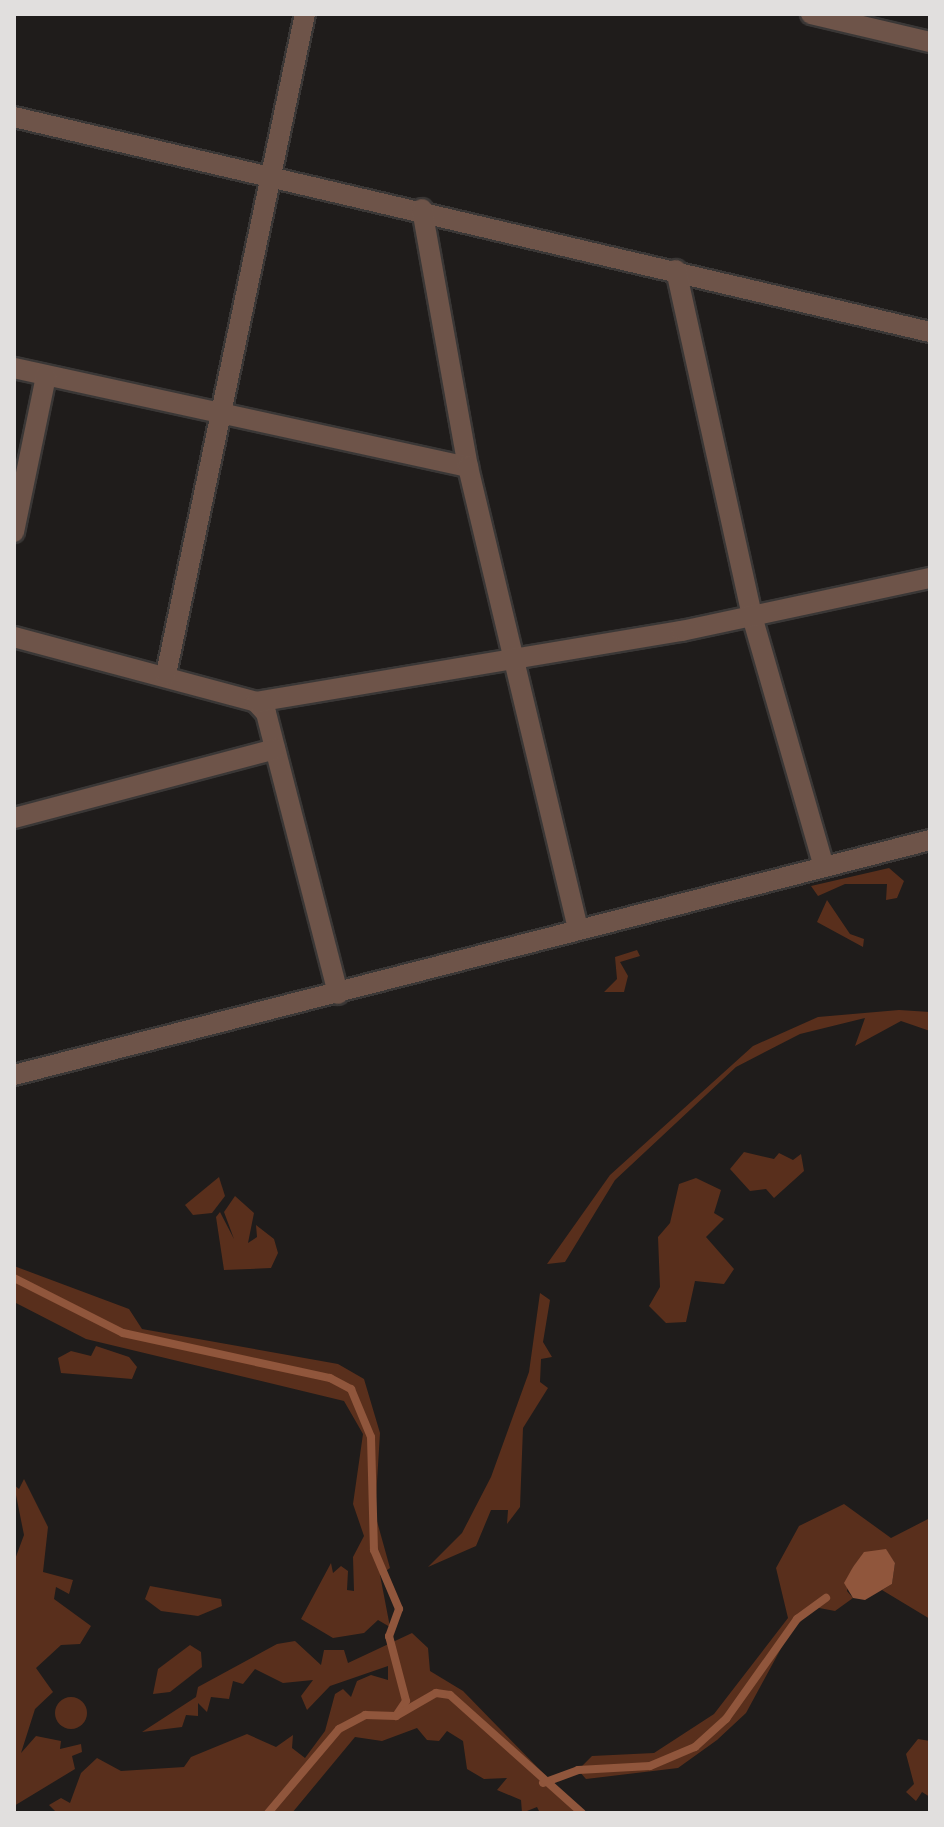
<!DOCTYPE html>
<html>
<head>
<meta charset="utf-8">
<style>
  body { margin:0 }
  #map { position:relative; width:944px; height:1827px; overflow:hidden; background:#1f1c1b; font-family:"Varela Round",sans-serif }
  div>[style] { position:absolute }
  .green>* { inset:0; background:#592f1c }
  .round { border-radius:50% }
  .water>* { inset:0; background:#90563c }
  .stream>* { height:8px; margin:-4px; padding:0 4px; transform-origin:4px; border-radius:4px; background:#90563c }
  .roads { filter:drop-shadow(2px 0 #3a3736) drop-shadow(-2px 0 #3a3736) drop-shadow(0 2px #3a3736) drop-shadow(0 -2px #3a3736) }
  .minor>* { height:20px; margin:-10px; padding:0 10px; transform-origin:10px; border-radius:10px; background:#6e5449 }
  span { translate:-50% -50%; white-space:nowrap; text-align:center; line-height:1.15; -webkit-text-stroke:8px #151312; paint-order:stroke }
  .frame { position:absolute; inset:0; border:16px solid #e1dfde; pointer-events:none }
</style>
</head>
<body>
<div id="map">
  <div class="green">
    <div style="clip-path:polygon(889px 868px,904px 881px,897px 898px,886px 900px,887px 884px,845px 884px,818px 896px,811px 886px)"></div>
    <div style="clip-path:polygon(827px 900px,850px 934px,864px 939px,863px 947px,817px 922px)"></div>
    <div style="clip-path:polygon(637px 950px,640px 956px,620px 962px,628px 976px,624px 992px,604px 992px,617px 979px,615px 957px)"></div>
    <div style="clip-path:polygon(899px 1010px,930px 1012px,930px 1031px,901px 1021px,855px 1046px,865px 1018px,800px 1034px,736px 1067px,615px 1180px,565px 1262px,547px 1264px,610px 1175px,753px 1046px,818px 1017px)"></div>
    <div style="clip-path:polygon(744px 1152px,774px 1159px,779px 1153px,793px 1160px,801px 1154px,804px 1171px,774px 1198px,766px 1189px,750px 1191px,730px 1169px)"></div>
    <div style="clip-path:polygon(219px 1177px,225px 1196px,212px 1213px,193px 1215px,185px 1205px)"></div>
    <div style="clip-path:polygon(696px 1178px,721px 1190px,714px 1213px,724px 1219px,706px 1237px,734px 1269px,724px 1284px,695px 1281px,686px 1322px,666px 1323px,649px 1306px,660px 1287px,658px 1237px,670px 1223px,679px 1184px)"></div>
    <div style="clip-path:polygon(235px 1196px,254px 1213px,248px 1243px,257px 1237px,256px 1225px,274px 1239px,278px 1253px,271px 1268px,224px 1270px,216px 1217px,220px 1212px,234px 1239px,224px 1212px)"></div>
    <div style="clip-path:polygon(14px 1266px,129px 1309px,142px 1329px,338px 1364px,364px 1379px,380px 1433px,375px 1514px,390px 1568px,380px 1575px,390px 1627px,378px 1620px,364px 1633px,333px 1638px,301px 1619px,331px 1563px,333px 1573px,341px 1566px,348px 1571px,347px 1590px,354px 1591px,353px 1557px,364px 1536px,353px 1504px,363px 1434px,344px 1401px,86px 1339px,14px 1302px)"></div>
    <div style="clip-path:polygon(540px 1293px,550px 1300px,543px 1342px,552px 1357px,541px 1359px,540px 1382px,548px 1388px,523px 1428px,520px 1507px,507px 1524px,508px 1510px,491px 1510px,476px 1546px,428px 1567px,462px 1533px,491px 1477px,529px 1372px)"></div>
    <div style="clip-path:polygon(96px 1346px,129px 1357px,137px 1367px,132px 1379px,61px 1373px,58px 1358px,71px 1351px,91px 1356px)"></div>
    <div style="clip-path:polygon(24px 1479px,48px 1527px,43px 1572px,73px 1580px,69px 1594px,56px 1587px,54px 1599px,91px 1626px,80px 1644px,61px 1645px,36px 1668px,53px 1692px,35px 1709px,21px 1753px,36px 1736px,61px 1741px,60px 1749px,81px 1744px,82px 1752px,72px 1756px,75px 1769px,14px 1806px,14px 1562px,24px 1535px,14px 1485px,19px 1489px)"></div>
    <div style="clip-path:polygon(844px 1504px,891px 1538px,930px 1518px,930px 1619px,882px 1590px,892px 1584px,895px 1563px,886px 1550px,875px 1552px,853px 1567px,847px 1591px,853px 1598px,835px 1611px,814px 1607px,797px 1619px,746px 1713px,717px 1740px,678px 1768px,586px 1779px,578px 1770px,592px 1756px,654px 1753px,714px 1714px,788px 1618px,776px 1568px,799px 1526px)"></div>
    <div style="clip-path:polygon(150px 1586px,221px 1599px,222px 1606px,198px 1616px,161px 1611px,145px 1599px)"></div>
    <div style="clip-path:polygon(412px 1633px,428px 1648px,430px 1671px,463px 1691px,582px 1813px,540px 1813px,537px 1807px,522px 1813px,521px 1800px,497px 1790px,507px 1778px,484px 1779px,467px 1769px,463px 1741px,447px 1731px,439px 1741px,427px 1740px,417px 1728px,382px 1741px,355px 1737px,292px 1813px,57px 1813px,49px 1805px,61px 1798px,70px 1803px,81px 1773px,97px 1758px,121px 1771px,184px 1767px,191px 1757px,247px 1734px,276px 1747px,293px 1735px,292px 1748px,305px 1758px,325px 1731px,335px 1694px,343px 1689px,351px 1697px,357px 1681px,371px 1675px,388px 1680px,388px 1666px,330px 1686px,307px 1710px,301px 1696px,313px 1680px,283px 1683px,255px 1669px,243px 1684px,233px 1681px,229px 1699px,211px 1697px,207px 1712px,198px 1703px,198px 1716px,186px 1715px,182px 1727px,142px 1732px,196px 1697px,198px 1687px,277px 1644px,295px 1641px,321px 1665px,324px 1650px,344px 1650px,348px 1663px)"></div>
    <div style="clip-path:polygon(190px 1645px,201px 1652px,202px 1667px,170px 1692px,153px 1694px,158px 1669px)"></div>
    <div class="round" style="left:55px;top:1697px;width:32px;height:32px"></div>
    <div style="clip-path:polygon(918px 1739px,930px 1741px,930px 1797px,922px 1792px,916px 1801px,906px 1792px,914px 1784px,906px 1754px)"></div>
  </div>
  <div class="water">
    <div style="clip-path:polygon(886px 1549px,895px 1563px,892px 1584px,865px 1600px,853px 1598px,844px 1583px,853px 1567px,864px 1552px)"></div>
  </div>
  <div class="stream">
    <div style="left:14px;top:1278px;width:122px;rotate:26.8deg"></div>
    <div style="left:123px;top:1333px;width:212px;rotate:12.3deg"></div>
    <div style="left:330px;top:1378px;width:24px;rotate:28deg"></div>
    <div style="left:351px;top:1389px;width:52px;rotate:67.4deg"></div>
    <div style="left:371px;top:1437px;width:113px;rotate:88.5deg"></div>
    <div style="left:374px;top:1550px;width:64px;rotate:67deg"></div>
    <div style="left:399px;top:1609px;width:29px;rotate:110deg"></div>
    <div style="left:389px;top:1636px;width:67px;rotate:75.3deg"></div>
    <div style="left:406px;top:1701px;width:18px;rotate:124deg"></div>
    <div style="left:543px;top:1783px;width:37px;rotate:-20deg"></div>
    <div style="left:578px;top:1770px;width:72px;rotate:-3.2deg"></div>
    <div style="left:650px;top:1766px;width:49px;rotate:-22.9deg"></div>
    <div style="left:695px;top:1747px;width:42px;rotate:-42.1deg"></div>
    <div style="left:726px;top:1719px;width:123px;rotate:-54.6deg"></div>
    <div style="left:797px;top:1619px;width:36px;rotate:-36deg"></div>
    <div style="left:268px;top:1813px;width:110px;rotate:-49.8deg"></div>
    <div style="left:339px;top:1729px;width:30px;rotate:-28deg"></div>
    <div style="left:365px;top:1715px;width:31px;rotate:2deg"></div>
    <div style="left:396px;top:1716px;width:46px;rotate:-29.9deg"></div>
    <div style="left:436px;top:1693px;width:14px;rotate:8deg"></div>
    <div style="left:450px;top:1695px;width:177px;rotate:41.8deg"></div>
  </div>
  <div class="roads">
    <div class="minor">
      <div style="left:811px;top:14px;width:122px;rotate:13.2deg"></div>
      <div style="left:14px;top:117px;width:941px;rotate:13.21deg"></div>
      <div style="left:422px;top:209px;width:262px;rotate:79.9deg"></div>
      <div style="left:676px;top:270px;width:354px;rotate:77.6deg"></div>
      <div style="left:752px;top:616px;width:258px;rotate:74deg"></div>
      <div style="left:14px;top:368px;width:465px;rotate:12.3deg"></div>
      <div style="left:468px;top:467px;width:475px;rotate:76.6deg"></div>
      <div style="left:14px;top:532px;width:159px;rotate:-78.4deg"></div>
      <div style="left:14px;top:637px;width:251px;rotate:15deg"></div>
      <div style="left:256px;top:702px;width:15px;rotate:48deg"></div>
      <div style="left:266px;top:713px;width:290px;rotate:75.6deg"></div>
      <div style="left:166px;top:674px;width:674px;rotate:-78.11deg"></div>
      <div style="left:256px;top:702px;width:432px;rotate:-9.5deg"></div>
      <div style="left:682px;top:631px;width:254px;rotate:-12.1deg"></div>
      <div style="left:14px;top:818px;width:270px;rotate:-14.8deg"></div>
      <div style="left:14px;top:1075px;width:946px;rotate:-14.39deg"></div>
    </div>
  </div>
  <div class="frame"></div>
</div>
</body>
</html>
